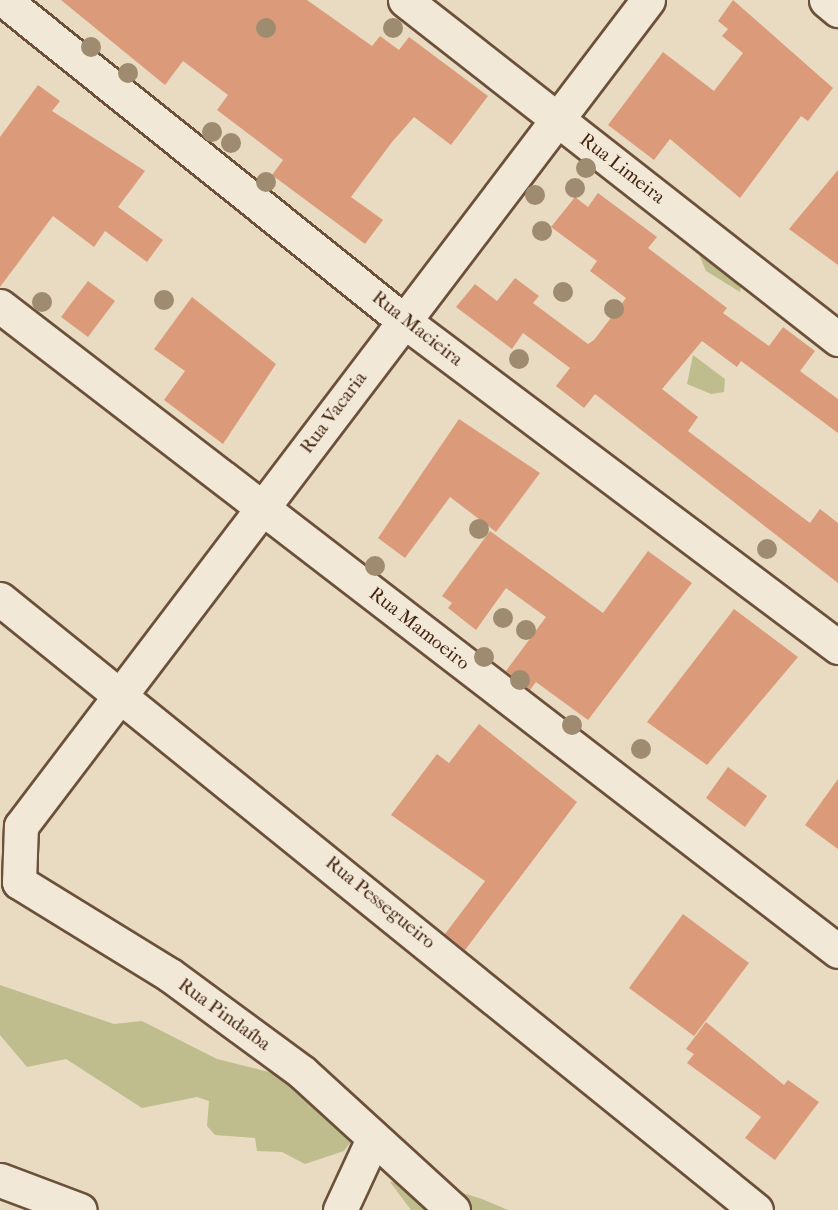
<!DOCTYPE html>
<html>
<head>
<meta charset="utf-8">
<style>
  body { margin:0 }
  #map { position:relative; width:838px; height:1210px; overflow:hidden; background:#e9dbc1; font-family:"IM FELL French Canon",serif }
  div>[style] { position:absolute }
  .green>* { inset:0; background:#bfbd8d }
  .building>* { inset:0; background:#db9b7a }
  .roads { filter:drop-shadow(2px 0 #6c503a) drop-shadow(-2px 0 #6c503a) drop-shadow(0 2px #6c503a) drop-shadow(0 -2px #6c503a) }
  .street>* { height:33px; margin:-16.5px; padding:0 16.5px; transform-origin:16.5px; border-radius:16.5px; background:#f1e8d7 }
  .trees>* { width:20px; height:20px; margin:-10px; border-radius:50%; background:#9f8b70 }
  span { translate:-50% -50%; white-space:nowrap; text-align:center; line-height:1.15; -webkit-text-stroke:6px #f1e8d7; paint-order:stroke }
  .street-label { font-size:19px; color:#43220d }
</style>
</head>
<body>
<div id="map">
  <div class="green">
    <div style="clip-path:polygon(702px 248px,743px 272px,740px 292px,706px 271px,698px 252px)"></div>
    <div style="clip-path:polygon(693px 355px,725px 379px,724px 392px,711px 394px,687px 384px)"></div>
    <div style="clip-path:polygon(0 985px,114px 1024px,142px 1021px,217px 1059px,285px 1076px,357px 1134px,344px 1151px,305px 1164px,282px 1152px,257px 1151px,255px 1138px,215px 1135px,207px 1126px,209px 1101px,197px 1097px,142px 1108px,66px 1059px,27px 1067px,0 1035px)"></div>
    <div style="clip-path:polygon(418px 1179px,482px 1199px,508px 1210px,411px 1210px,390px 1182px)"></div>
  </div>
  <div class="building">
    <div style="clip-path:polygon(61px 0,307px 0,372px 46px,380px 36px,399px 50px,409px 37px,488px 96px,451px 145px,414px 117px,392px 142px,351px 197px,383px 220px,365px 244px,272px 175px,283px 160px,217px 110px,228px 95px,183px 61px,165px 85px)"></div>
    <div style="clip-path:polygon(733px 0,833px 88px,808px 121px,801px 116px,740px 198px,670px 139px,654px 160px,608px 125px,663px 52px,714px 91px,743px 53px,722px 36px,728px 29px,718px 21px)"></div>
    <div style="clip-path:polygon(38px 85px,60px 101px,52px 111px,145px 171px,118px 207px,163px 240px,147px 262px,105px 231px,94px 247px,53px 216px,0 287px,0 137px)"></div>
    <div style="clip-path:polygon(838px 170px,838px 265px,789px 229px)"></div>
    <div style="clip-path:polygon(598px 193px,657px 237px,648px 248px,727px 308px,723px 313px,769px 346px,783px 327px,815px 351px,800px 371px,838px 399px,838px 433px,741px 361px,737px 367px,702px 341px,662px 389px,698px 417px,688px 431px,762px 487px,810px 523px,820px 509px,838px 523px,838px 583px,595px 394px,584px 408px,556px 386px,570px 368px,523px 333px,512px 349px,456px 307px,475px 284px,497px 301px,515px 278px,539px 296px,533px 303px,588px 344px,594px 340px,626px 298px,590px 271px,597px 261px,551px 227px,575px 197px,588px 207px)"></div>
    <div style="clip-path:polygon(88px 281px,115px 301px,88px 337px,61px 317px)"></div>
    <div style="clip-path:polygon(192px 297px,276px 364px,223px 444px,164px 400px,185px 371px,154px 349px)"></div>
    <div style="clip-path:polygon(459px 419px,540px 473px,496px 532px,450px 497px,405px 558px,378px 538px)"></div>
    <div style="clip-path:polygon(490px 531px,603px 613px,648px 551px,692px 583px,588px 720px,536px 682px,530px 690px,506px 671px,546px 617px,506px 588px,476px 630px,448px 608px,452px 603px,442px 596px)"></div>
    <div style="clip-path:polygon(734px 609px,798px 657px,707px 765px,647px 722px)"></div>
    <div style="clip-path:polygon(479px 724px,577px 802px,465px 950px,445px 934px,485px 881px,391px 815px,437px 754px,449px 763px)"></div>
    <div style="clip-path:polygon(728px 767px,767px 796px,745px 827px,706px 798px)"></div>
    <div style="clip-path:polygon(838px 779px,838px 849px,805px 825px)"></div>
    <div style="clip-path:polygon(683px 914px,749px 963px,694px 1036px,629px 988px)"></div>
    <div style="clip-path:polygon(706px 1022px,784px 1085px,788px 1080px,819px 1102px,775px 1160px,745px 1138px,761px 1117px,687px 1063px,694px 1054px,686px 1049px)"></div>
  </div>
  <div class="roads">
    <div class="street">
      <div style="left:4px;top:0;width:513px;rotate:38.75deg"></div>
      <div style="left:404px;top:321px;width:543px;rotate:36.91deg"></div>
      <div style="left:405px;top:0;width:550px;rotate:38.06deg"></div>
      <div style="left:826px;top:0;width:16px;rotate:40deg"></div>
      <div style="left:0;top:306px;width:1057px;rotate:37.59deg"></div>
      <div style="left:0;top:599px;width:972px;rotate:38.95deg"></div>
      <div style="left:0;top:1180px;width:85px;rotate:20.6deg"></div>
      <div style="left:340px;top:1210px;width:76px;rotate:-65.1deg"></div>
      <div style="left:453px;top:1210px;width:205px;rotate:-137.6deg"></div>
      <div style="left:302px;top:1072px;width:164px;rotate:-143.7deg"></div>
      <div style="left:170px;top:975px;width:177px;rotate:-148.4deg"></div>
      <div style="left:19px;top:882px;width:56px;rotate:-88deg"></div>
      <div style="left:21px;top:826px;width:1037px;rotate:-52.8deg"></div>
    </div>
  </div>
  <div class="trees">
    <div style="left:266px;top:28px"></div>
    <div style="left:393px;top:28px"></div>
    <div style="left:91px;top:47px"></div>
    <div style="left:128px;top:73px"></div>
    <div style="left:212px;top:132px"></div>
    <div style="left:231px;top:143px"></div>
    <div style="left:586px;top:168px"></div>
    <div style="left:266px;top:182px"></div>
    <div style="left:575px;top:188px"></div>
    <div style="left:535px;top:195px"></div>
    <div style="left:542px;top:231px"></div>
    <div style="left:563px;top:292px"></div>
    <div style="left:164px;top:300px"></div>
    <div style="left:42px;top:302px"></div>
    <div style="left:614px;top:309px"></div>
    <div style="left:519px;top:359px"></div>
    <div style="left:479px;top:529px"></div>
    <div style="left:767px;top:549px"></div>
    <div style="left:375px;top:566px"></div>
    <div style="left:503px;top:618px"></div>
    <div style="left:526px;top:630px"></div>
    <div style="left:484px;top:657px"></div>
    <div style="left:520px;top:680px"></div>
    <div style="left:572px;top:725px"></div>
    <div style="left:641px;top:749px"></div>
  </div>
  <div class="street-label">
    <span style="left:622px;top:169px;rotate:38deg">Rua Limeira</span>
    <span style="left:417px;top:329px;rotate:38deg">Rua Macieira</span>
    <span style="left:334px;top:413px;rotate:-53deg">Rua Vacaria</span>
    <span style="left:419px;top:629px;rotate:38deg">Rua Mamoeiro</span>
    <span style="left:380px;top:903px;rotate:39deg">Rua Pessegueiro</span>
    <span style="left:224px;top:1015px;rotate:36deg">Rua Pindaíba</span>
  </div>
</div>
</body>
</html>
